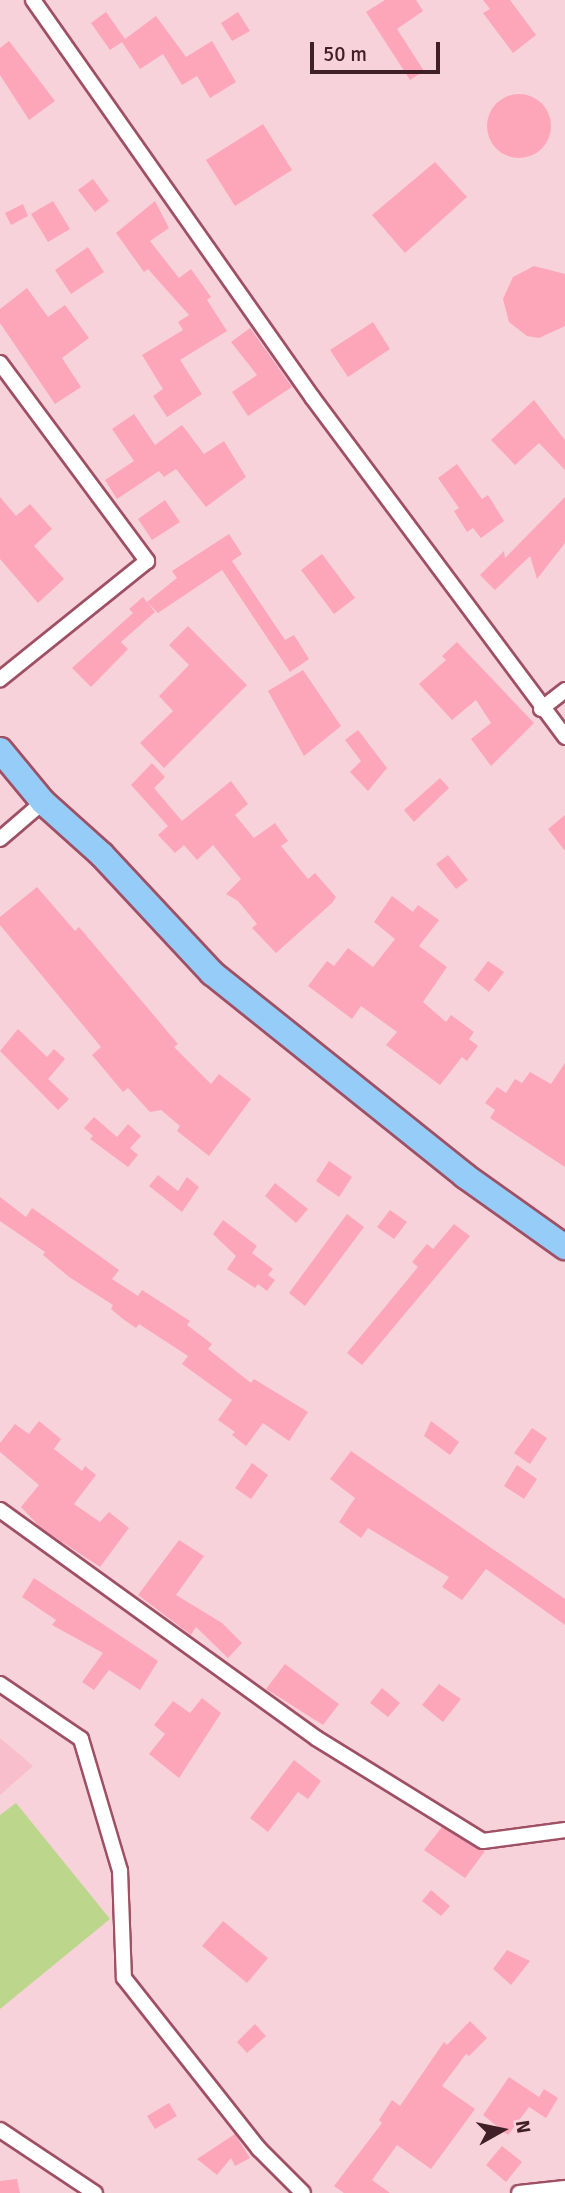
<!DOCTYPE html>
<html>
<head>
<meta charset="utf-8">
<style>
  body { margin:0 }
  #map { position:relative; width:565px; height:2193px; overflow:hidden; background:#f7d2da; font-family:Signika,sans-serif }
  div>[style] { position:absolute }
  .built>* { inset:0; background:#f9becb }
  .green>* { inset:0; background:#bcd68b }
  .building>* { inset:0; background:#fda6ba }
  .round { border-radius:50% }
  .roads { filter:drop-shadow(2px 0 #9f5065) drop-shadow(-2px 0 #9f5065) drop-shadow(0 2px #9f5065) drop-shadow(0 -2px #9f5065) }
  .minor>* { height:14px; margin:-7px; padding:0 7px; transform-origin:7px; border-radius:7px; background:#fff }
  .trunk>* { height:24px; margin:-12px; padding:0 12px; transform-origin:12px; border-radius:12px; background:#96ccf8 }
  span { translate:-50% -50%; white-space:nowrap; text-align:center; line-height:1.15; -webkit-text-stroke:7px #f7d2da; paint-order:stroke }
  .north { position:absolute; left:467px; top:2095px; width:70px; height:70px; -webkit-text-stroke:5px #f7d2da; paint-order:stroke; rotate:81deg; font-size:19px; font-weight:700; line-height:28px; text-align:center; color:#411f28 }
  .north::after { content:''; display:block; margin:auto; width:24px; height:32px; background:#411f28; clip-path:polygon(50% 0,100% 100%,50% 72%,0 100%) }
  .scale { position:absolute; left:310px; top:42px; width:130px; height:32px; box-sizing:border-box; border:4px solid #411f28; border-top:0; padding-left:9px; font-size:21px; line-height:24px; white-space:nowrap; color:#411f28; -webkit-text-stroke:5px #f7d2da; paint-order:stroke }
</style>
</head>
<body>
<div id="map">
  <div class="built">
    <div style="clip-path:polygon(0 1738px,33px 1766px,0 1795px)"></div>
  </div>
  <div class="green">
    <div style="clip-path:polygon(16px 1803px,110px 1919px,0 2009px,0 1815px)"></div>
  </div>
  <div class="building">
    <div style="clip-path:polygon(385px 0,416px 0,423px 11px,397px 29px,424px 71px,410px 80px,366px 12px)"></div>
    <div style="clip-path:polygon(483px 0,510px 0,536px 35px,513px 53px,483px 13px,490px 9px)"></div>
    <div style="clip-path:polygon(106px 12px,125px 39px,156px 16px,186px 57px,212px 41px,236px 82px,210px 98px,197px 76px,182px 85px,163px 54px,140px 69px,122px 42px,110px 50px,91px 23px)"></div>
    <div style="clip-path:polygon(238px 12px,250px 31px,232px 41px,221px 23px)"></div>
    <div style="clip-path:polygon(9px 41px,55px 101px,29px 120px,0 75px,0 48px)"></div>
    <div class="round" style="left:487px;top:94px;width:64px;height:64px"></div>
    <div style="clip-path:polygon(263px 124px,292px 170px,235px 206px,206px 160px)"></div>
    <div style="clip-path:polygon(435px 162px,467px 197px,405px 253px,372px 215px)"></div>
    <div style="clip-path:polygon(93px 179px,109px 201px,95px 212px,78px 190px)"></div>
    <div style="clip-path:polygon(53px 201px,70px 229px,48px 242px,31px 214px)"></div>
    <div style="clip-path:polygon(155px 201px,169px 228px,150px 241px,179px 278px,191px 269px,211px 297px,207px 300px,227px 331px,180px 360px,202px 394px,167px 417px,153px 396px,163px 389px,142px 355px,183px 330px,178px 322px,189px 315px,148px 269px,144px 272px,116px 233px)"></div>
    <div style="clip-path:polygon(23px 204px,28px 216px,11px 225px,5px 213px)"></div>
    <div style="clip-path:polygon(88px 247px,104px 272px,71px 294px,55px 270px)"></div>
    <div style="clip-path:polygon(534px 266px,565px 274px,565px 326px,539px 338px,527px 336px,509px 322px,503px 299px,513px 277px)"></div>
    <div style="clip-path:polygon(27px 288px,48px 317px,65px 305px,89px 338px,62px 358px,81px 387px,55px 404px,0 323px,0 309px)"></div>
    <div style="clip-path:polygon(373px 322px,390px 349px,348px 377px,330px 350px)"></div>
    <div style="clip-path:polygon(250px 328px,292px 387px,248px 416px,232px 392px,257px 375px,231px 342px)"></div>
    <div style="clip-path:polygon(534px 400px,565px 440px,565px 470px,539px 443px,515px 465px,491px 440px)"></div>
    <div style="clip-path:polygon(134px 414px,155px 445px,182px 425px,204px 454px,224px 441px,246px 477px,206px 507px,176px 469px,164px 477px,159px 471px,117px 499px,105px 480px,134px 461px,112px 429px)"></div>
    <div style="clip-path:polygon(457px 464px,482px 499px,488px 495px,504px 521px,481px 538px,473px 528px,467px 532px,454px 511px,459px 508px,438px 478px)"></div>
    <div style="clip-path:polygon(0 497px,16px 516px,30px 504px,52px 529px,34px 546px,64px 579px,38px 603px,0 559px)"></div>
    <div style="clip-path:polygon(565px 497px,565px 543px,537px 579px,530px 556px,495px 590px,480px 575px,504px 551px,505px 558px)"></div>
    <div style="clip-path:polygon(165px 500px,180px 522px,152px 540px,138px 519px)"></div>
    <div style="clip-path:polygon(229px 534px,242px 554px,232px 561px,285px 640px,294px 635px,309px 659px,290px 672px,222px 570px,158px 613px,147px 602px,177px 578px,172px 571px)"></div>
    <div style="clip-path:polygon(322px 554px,355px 598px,334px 614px,301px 570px)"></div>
    <div style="clip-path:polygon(143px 597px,155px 612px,121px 642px,128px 649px,91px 687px,72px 668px,133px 613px,129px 609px)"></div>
    <div style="clip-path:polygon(188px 626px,247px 685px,164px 768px,140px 743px,173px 711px,159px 696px,189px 665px,169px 645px)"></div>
    <div style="clip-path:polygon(457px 642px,534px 723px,491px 766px,471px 739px,491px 723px,476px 700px,452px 720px,419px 684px,446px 660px,442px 656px)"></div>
    <div style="clip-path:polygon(303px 670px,341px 726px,304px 756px,268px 691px)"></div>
    <div style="clip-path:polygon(358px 730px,387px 768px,368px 791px,350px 772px,361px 761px,345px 740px)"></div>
    <div style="clip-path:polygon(152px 763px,165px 777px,154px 788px,182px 821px,231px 781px,248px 804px,235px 815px,254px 838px,275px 823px,288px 841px,281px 846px,308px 879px,315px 873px,336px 897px,332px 903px,276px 953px,252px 928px,257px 924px,238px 901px,226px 894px,241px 879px,213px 845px,197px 860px,184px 845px,175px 853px,158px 835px,168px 826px,131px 785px)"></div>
    <div style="clip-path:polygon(440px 778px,449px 788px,414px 822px,404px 810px)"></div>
    <div style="clip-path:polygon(565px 815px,565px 851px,548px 829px)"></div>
    <div style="clip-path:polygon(448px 855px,468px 880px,456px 889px,436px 864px)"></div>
    <div style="clip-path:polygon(37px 887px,75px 931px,79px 927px,178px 1044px,174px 1047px,211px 1084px,219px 1074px,251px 1099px,209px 1156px,177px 1131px,180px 1126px,161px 1110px,150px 1112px,128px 1088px,123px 1092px,92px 1055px,101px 1047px,0 925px,0 917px)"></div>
    <div style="clip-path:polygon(392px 896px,413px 912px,418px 905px,439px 920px,419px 946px,447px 967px,423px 1002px,446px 1022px,451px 1015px,474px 1032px,469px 1039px,478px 1046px,467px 1061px,462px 1057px,440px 1085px,386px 1045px,397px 1032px,361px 1006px,352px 1019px,308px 986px,327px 961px,334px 966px,348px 948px,373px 967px,395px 939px,374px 922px)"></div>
    <div style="clip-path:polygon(488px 961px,504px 972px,489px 992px,474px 980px)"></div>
    <div style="clip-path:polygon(18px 1029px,47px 1057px,54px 1049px,65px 1059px,48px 1079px,69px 1099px,58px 1110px,0 1051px)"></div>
    <div style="clip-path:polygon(565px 1063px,565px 1167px,490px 1118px,495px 1110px,485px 1103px,497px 1087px,506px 1093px,515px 1079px,522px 1083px,530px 1072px,551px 1084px)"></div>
    <div style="clip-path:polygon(94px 1117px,117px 1137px,128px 1124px,141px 1136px,130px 1148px,138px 1155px,128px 1167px,90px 1139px,93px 1136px,84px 1128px)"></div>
    <div style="clip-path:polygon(329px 1161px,352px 1177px,339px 1197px,316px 1181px)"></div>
    <div style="clip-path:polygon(158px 1175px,178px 1191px,187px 1177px,199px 1187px,182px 1212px,149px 1186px)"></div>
    <div style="clip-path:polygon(275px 1183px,308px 1209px,296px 1223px,265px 1196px)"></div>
    <div style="clip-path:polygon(0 1197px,26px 1217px,32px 1208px,62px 1229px,119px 1270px,112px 1279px,138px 1296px,142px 1290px,190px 1321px,187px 1325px,212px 1344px,208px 1349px,251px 1383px,254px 1379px,308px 1412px,289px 1441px,263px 1423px,246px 1446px,232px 1435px,235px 1432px,218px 1420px,232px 1400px,182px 1364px,188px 1356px,139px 1324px,136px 1328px,123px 1319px,111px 1309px,113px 1305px,69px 1277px,43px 1255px,45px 1252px,0 1221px)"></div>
    <div style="clip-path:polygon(390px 1210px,407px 1222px,394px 1239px,377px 1227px)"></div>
    <div style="clip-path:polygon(347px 1214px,364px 1227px,305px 1306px,289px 1293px)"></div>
    <div style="clip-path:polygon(223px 1220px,257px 1246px,252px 1253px,273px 1269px,268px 1275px,275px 1280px,267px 1291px,258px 1284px,255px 1288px,227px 1269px,236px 1256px,213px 1234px)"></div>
    <div style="clip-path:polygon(454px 1224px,470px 1236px,362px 1365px,347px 1353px,418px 1267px,412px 1262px,427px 1244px,433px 1249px)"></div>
    <div style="clip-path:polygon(39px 1421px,61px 1439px,54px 1449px,82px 1471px,85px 1466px,96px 1475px,74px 1504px,100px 1522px,109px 1512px,129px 1528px,100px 1567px,41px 1528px,21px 1507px,39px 1485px,0 1452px,0 1443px,15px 1424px,29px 1434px)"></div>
    <div style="clip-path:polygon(431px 1421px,459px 1442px,450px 1455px,424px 1436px)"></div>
    <div style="clip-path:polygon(532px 1428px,547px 1438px,530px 1464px,514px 1453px)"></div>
    <div style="clip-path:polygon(351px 1451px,565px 1599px,565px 1625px,486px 1569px,462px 1600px,442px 1587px,449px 1577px,368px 1528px,361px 1538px,339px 1522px,355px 1498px,330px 1479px)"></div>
    <div style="clip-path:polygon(252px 1463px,268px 1475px,251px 1499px,235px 1488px)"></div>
    <div style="clip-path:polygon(517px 1465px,537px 1479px,524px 1499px,504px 1486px)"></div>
    <div style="clip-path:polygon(179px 1540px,204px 1556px,176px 1595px,222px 1623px,242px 1643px,228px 1658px,196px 1627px,191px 1635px,138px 1595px)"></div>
    <div style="clip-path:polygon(34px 1578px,158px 1661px,140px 1690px,109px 1670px,94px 1690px,82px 1682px,103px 1653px,52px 1625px,56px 1620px,22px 1597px)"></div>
    <div style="clip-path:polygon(285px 1664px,339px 1704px,323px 1725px,266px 1689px)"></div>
    <div style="clip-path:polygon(439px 1684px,461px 1699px,443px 1722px,422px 1705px)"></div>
    <div style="clip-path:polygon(382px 1688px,400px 1703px,388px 1717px,370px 1703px)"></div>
    <div style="clip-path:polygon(202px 1698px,221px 1713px,179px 1778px,149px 1754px,165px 1734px,154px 1725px,173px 1701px,190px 1713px)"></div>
    <div style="clip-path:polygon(294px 1760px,321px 1781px,308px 1799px,298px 1792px,268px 1832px,250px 1818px)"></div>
    <div style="clip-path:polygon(442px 1827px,485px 1851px,465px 1878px,424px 1850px)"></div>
    <div style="clip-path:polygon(431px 1890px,450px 1906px,441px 1916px,422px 1901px)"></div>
    <div style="clip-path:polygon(223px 1921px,268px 1958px,247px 1983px,202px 1946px)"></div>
    <div style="clip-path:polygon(507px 1950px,530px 1961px,511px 1985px,493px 1969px)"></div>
    <div style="clip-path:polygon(470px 2021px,487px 2038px,469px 2056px,466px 2054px,442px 2086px,475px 2109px,431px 2169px,397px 2145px,372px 2180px,390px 2193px,344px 2193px,334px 2186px,382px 2123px,379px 2120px,392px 2100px,400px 2106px,444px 2042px,447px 2045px)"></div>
    <div style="clip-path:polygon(255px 2024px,266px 2036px,247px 2053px,237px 2042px)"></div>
    <div style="clip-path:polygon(509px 2077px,539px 2097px,544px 2089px,558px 2098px,546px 2118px,529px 2107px,508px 2135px,483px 2115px)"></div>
    <div style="clip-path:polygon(169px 2103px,177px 2116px,155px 2129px,147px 2116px)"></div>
    <div style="clip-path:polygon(235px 2134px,250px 2158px,235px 2166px,231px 2158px,217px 2175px,197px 2159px)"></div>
    <div style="clip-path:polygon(502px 2146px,522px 2162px,506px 2182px,486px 2165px)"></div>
    <div style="clip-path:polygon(17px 2179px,20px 2193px,0 2193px,0 2181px)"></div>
  </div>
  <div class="roads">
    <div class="minor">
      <div style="left:33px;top:0;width:485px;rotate:54.9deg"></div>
      <div style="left:312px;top:397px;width:424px;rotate:53.3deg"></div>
      <div style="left:0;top:363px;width:247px;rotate:53.4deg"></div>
      <div style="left:147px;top:561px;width:189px;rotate:141.2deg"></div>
      <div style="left:541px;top:709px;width:31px;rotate:-38deg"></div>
      <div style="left:0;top:839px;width:57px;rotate:-40.7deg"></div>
      <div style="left:0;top:1510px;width:390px;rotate:35.8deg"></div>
      <div style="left:316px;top:1738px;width:196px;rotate:31.7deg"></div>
      <div style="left:483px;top:1841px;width:83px;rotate:-7.6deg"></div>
      <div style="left:0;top:1684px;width:98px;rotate:34.2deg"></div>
      <div style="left:81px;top:1739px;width:138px;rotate:73.5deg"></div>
      <div style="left:120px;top:1871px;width:107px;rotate:87.9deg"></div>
      <div style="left:124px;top:1978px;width:218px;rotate:51.7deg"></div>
      <div style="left:259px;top:2149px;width:62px;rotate:45deg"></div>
      <div style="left:0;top:2130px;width:114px;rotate:33.6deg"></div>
      <div style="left:519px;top:2193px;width:46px;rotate:-6.2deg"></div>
    </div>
    <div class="trunk">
      <div style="left:0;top:750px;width:67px;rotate:50.4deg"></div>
      <div style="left:43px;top:802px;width:79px;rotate:41.9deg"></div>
      <div style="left:102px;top:855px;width:161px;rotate:47deg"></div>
      <div style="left:212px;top:973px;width:324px;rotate:38.7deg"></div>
      <div style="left:465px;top:1176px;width:123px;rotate:35.4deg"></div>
    </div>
  </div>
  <div class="north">N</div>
  <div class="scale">50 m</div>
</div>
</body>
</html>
